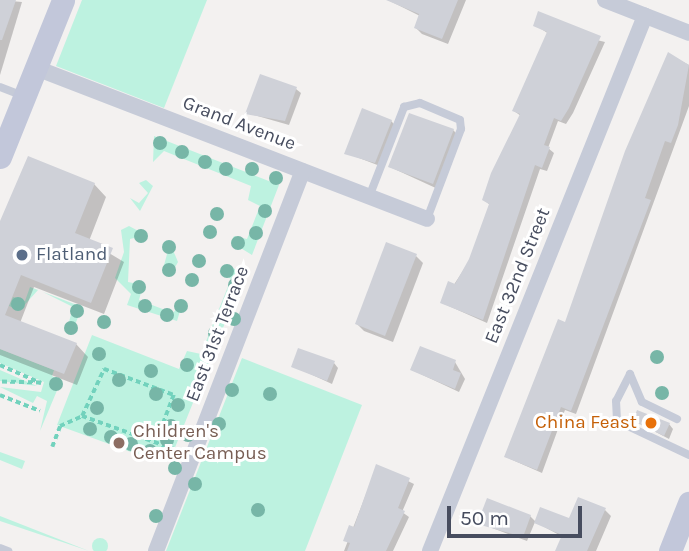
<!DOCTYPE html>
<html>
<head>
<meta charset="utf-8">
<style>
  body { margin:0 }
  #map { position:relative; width:689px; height:551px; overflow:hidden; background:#f3f1f0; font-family:Karla,sans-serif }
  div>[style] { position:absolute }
  .green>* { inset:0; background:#bdf2e0 }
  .round { border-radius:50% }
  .shadow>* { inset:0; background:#0003 }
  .building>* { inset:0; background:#cfd1d8 }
  .path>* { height:3.5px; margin-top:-1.75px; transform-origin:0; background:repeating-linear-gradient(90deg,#72d2bd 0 5px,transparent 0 8.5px) }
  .service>* { height:8px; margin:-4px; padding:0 4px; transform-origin:4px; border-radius:4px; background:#c6cbd8 }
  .minor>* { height:16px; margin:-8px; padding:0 8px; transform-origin:8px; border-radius:8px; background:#c6cbd8 }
  .secondary>* { height:23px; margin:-11.5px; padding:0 11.5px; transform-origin:11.5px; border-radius:11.5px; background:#c2c7da }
  .trees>* { width:14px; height:14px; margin:-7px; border-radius:50%; background:#77b6a7 }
  .dots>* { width:19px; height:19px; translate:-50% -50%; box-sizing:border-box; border:4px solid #fff; border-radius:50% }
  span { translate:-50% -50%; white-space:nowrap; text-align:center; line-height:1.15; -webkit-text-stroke:6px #fff; paint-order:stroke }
  .street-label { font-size:19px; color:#474d5f }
  .service-label { font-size:19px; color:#4e5e75 }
  .left { translate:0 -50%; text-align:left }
  .food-label { font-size:19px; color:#c56008 }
  .right { translate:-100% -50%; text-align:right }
  .education-label { font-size:19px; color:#785e54 }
  .scale { position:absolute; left:447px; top:506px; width:135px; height:32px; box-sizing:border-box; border:4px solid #474d5f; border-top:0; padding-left:9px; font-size:21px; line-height:24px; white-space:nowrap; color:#474d5f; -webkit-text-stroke:5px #fff; paint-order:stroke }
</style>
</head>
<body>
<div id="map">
  <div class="green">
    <div style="clip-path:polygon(82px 0,207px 0,164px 108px,56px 66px)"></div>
    <div style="clip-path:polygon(154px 136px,279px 185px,252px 255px,231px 242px,234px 236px,247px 239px,260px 206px,248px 200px,251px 186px,164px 151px,153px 162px)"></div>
    <div style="clip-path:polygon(146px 180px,153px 186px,140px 211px,130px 198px,139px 203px,148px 193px,139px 183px)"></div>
    <div style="clip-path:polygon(129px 226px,146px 235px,130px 239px,128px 282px,143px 285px,139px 300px,173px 313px,183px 301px,177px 321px,127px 305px,131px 294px,115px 278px,124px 252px,121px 230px)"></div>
    <div style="clip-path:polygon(170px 243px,178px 262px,170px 276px,163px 269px)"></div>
    <div style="clip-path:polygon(227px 266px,245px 273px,170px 460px,156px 454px,153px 460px,57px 425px,92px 335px,179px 369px,187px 351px,201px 354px,231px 279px,219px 272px)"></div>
    <div style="clip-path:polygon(30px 287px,38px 290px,20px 310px,9px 306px,13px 297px,25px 301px)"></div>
    <div style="clip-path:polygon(43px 292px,82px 307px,71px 335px,66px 333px,73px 307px)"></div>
    <div style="clip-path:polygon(0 349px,54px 370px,52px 376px,61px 381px,40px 431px,47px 401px,37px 396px,33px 403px,0 387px,41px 392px,44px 382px,0 363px)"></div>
    <div style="clip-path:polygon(242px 358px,362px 405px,305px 551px,166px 551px)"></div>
    <div style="clip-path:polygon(0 370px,37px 386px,0 381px)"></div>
    <div style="clip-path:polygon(0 452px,25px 461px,22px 469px,0 460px)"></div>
    <div style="clip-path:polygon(0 516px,89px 551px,0 521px)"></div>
    <div class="round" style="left:92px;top:538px;width:16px;height:16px"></div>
  </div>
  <div class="shadow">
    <div style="clip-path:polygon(0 0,22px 2px,0 75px)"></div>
    <div style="clip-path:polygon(388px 0,466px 0,448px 44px,422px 34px,416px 28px,420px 16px)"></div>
    <div style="clip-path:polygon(535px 25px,605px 42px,573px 113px,566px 124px,558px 121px,548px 148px,554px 153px,547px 171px,540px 169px,487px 323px,442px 303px,470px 260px,490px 205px,484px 200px,521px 116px,514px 111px,549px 34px)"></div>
    <div style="clip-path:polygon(668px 54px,689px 65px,689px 106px,576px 414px,565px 410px,542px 473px,506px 457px,566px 324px)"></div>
    <div style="clip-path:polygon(296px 89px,301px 93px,289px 125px,247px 113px)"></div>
    <div style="clip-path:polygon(391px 121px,396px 126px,380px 166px,346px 153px)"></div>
    <div style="clip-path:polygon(453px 130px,460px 137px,440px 190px,390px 167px)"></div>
    <div style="clip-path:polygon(94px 184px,106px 197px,89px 241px,124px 262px,104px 314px,34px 287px,20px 323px,76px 344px,88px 357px,77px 385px,0 355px,0 227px)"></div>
    <div style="clip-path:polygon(416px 256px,423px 263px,393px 342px,364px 331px,357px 324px)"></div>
    <div style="clip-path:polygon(455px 362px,465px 379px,459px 392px,412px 370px)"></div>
    <div style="clip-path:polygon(334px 363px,338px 368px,332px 384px,293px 366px)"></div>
    <div style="clip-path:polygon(635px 421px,669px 424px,673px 429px,669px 439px)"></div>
    <div style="clip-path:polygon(377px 466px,414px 484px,402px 512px,409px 517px,393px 551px,344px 551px)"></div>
    <div style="clip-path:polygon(605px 510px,611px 516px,596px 551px,557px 551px,563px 537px,535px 522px,527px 541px,479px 523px,530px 516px,536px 522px,570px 521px)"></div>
  </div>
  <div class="building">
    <div style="clip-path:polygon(0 0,16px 0,2px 40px,0 40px)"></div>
    <div style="clip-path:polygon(386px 0,458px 0,442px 39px,414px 28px,419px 14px)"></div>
    <div style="clip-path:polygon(538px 11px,601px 36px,569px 108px,561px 121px,554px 118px,544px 145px,550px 147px,542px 168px,535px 165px,483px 320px,440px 303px,448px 281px,455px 284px,469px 259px,489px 204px,482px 200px,491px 173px,520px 114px,512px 111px,547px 32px,533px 26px)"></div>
    <div style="clip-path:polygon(668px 52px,689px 65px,678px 125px,671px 143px,665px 141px,645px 198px,651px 200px,571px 411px,561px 407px,537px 470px,504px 457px,558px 319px,565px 322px,625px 151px)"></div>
    <div style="clip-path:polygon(260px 74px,297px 87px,285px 121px,245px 114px)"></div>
    <div style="clip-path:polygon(362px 108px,392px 120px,375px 163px,344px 154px)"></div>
    <div style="clip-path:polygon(409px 113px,454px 129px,433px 184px,388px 167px)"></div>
    <div style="clip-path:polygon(28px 156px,95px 183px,75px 233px,113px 248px,91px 303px,21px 275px,5px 315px,77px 343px,64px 374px,0 349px,0 221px)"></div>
    <div style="clip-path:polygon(386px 242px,417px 254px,385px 336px,355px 324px)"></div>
    <div style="clip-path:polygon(420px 346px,456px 360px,453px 370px,461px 373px,455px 389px,410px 370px)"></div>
    <div style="clip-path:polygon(298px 348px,335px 361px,327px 381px,291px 367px)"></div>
    <div style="clip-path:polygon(637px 410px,670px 423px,664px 436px,633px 421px)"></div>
    <div style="clip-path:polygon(376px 464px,410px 478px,398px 508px,405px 511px,386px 551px,347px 551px,350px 543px,343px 541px,349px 525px,354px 527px)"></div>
    <div style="clip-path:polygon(578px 497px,606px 508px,587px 551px,555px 551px,562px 535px,534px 523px,540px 507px,569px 518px)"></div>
    <div style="clip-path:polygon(487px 498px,531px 515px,523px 537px,477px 524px)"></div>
  </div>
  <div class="path">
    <div style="left:0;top:365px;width:45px;rotate:23.7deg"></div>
    <div style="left:41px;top:383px;width:41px;rotate:-178.6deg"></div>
    <div style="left:0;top:395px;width:43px;rotate:21.8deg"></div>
    <div style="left:82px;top:416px;width:52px;rotate:-64.9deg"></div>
    <div style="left:104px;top:369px;width:75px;rotate:20.4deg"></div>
    <div style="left:174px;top:395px;width:51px;rotate:110.6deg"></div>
    <div style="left:52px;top:447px;width:22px;rotate:-69deg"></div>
    <div style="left:60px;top:426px;width:24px;rotate:-24deg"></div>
    <div style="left:82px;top:416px;width:98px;rotate:19.7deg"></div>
  </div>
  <div class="service">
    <div style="left:0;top:87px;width:25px;rotate:21deg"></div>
    <div style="left:369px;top:197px;width:97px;rotate:-68.7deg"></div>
    <div style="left:404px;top:107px;width:16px;rotate:-14deg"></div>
    <div style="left:420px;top:103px;width:43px;rotate:23deg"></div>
    <div style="left:460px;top:120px;width:9px;rotate:84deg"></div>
    <div style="left:461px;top:129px;width:96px;rotate:110.7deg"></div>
    <div style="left:630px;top:374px;width:30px;rotate:117deg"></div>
    <div style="left:616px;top:401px;width:20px;rotate:87deg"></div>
    <div style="left:617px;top:421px;width:80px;rotate:25.3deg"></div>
    <div style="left:630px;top:374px;width:30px;rotate:67deg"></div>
    <div style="left:642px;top:402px;width:39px;rotate:26deg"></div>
    <div style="left:0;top:548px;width:9px;rotate:21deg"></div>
  </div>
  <div class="minor">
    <div style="left:605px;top:0;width:90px;rotate:21.4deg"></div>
    <div style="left:36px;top:68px;width:419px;rotate:21.1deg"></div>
    <div style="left:156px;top:551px;width:407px;rotate:-68.9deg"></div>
    <div style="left:430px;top:551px;width:577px;rotate:-68.11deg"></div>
  </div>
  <div class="secondary">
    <div style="left:0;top:157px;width:169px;rotate:-68.1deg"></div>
    <div style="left:670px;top:551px;width:52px;rotate:-68.4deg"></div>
  </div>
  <div class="trees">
    <div style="left:160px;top:143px"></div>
    <div style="left:182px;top:152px"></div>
    <div style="left:205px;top:162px"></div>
    <div style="left:226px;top:169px"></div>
    <div style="left:252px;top:169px"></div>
    <div style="left:276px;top:178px"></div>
    <div style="left:265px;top:211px"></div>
    <div style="left:217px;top:214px"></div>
    <div style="left:210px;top:232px"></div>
    <div style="left:256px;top:233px"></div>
    <div style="left:141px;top:236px"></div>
    <div style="left:238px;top:243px"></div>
    <div style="left:169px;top:247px"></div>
    <div style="left:199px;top:261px"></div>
    <div style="left:169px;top:270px"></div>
    <div style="left:227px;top:271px"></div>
    <div style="left:192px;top:280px"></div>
    <div style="left:235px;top:285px"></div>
    <div style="left:139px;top:287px"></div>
    <div style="left:18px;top:304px"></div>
    <div style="left:145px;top:306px"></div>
    <div style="left:181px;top:306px"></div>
    <div style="left:77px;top:311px"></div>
    <div style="left:167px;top:315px"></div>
    <div style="left:234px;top:319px"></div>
    <div style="left:104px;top:322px"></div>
    <div style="left:71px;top:328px"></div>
    <div style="left:215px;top:333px"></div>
    <div style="left:99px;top:354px"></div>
    <div style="left:207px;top:355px"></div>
    <div style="left:657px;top:357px"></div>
    <div style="left:187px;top:365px"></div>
    <div style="left:151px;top:371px"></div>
    <div style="left:119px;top:380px"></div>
    <div style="left:56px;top:384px"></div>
    <div style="left:232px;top:390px"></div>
    <div style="left:662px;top:393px"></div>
    <div style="left:156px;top:394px"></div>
    <div style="left:270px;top:394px"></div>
    <div style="left:178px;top:405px"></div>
    <div style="left:97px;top:408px"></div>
    <div style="left:219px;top:424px"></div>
    <div style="left:171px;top:426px"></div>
    <div style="left:90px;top:429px"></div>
    <div style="left:188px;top:435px"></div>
    <div style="left:111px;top:437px"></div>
    <div style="left:167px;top:440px"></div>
    <div style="left:131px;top:444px"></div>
    <div style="left:150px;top:451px"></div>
    <div style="left:175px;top:468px"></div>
    <div style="left:195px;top:484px"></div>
    <div style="left:258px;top:510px"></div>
    <div style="left:156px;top:516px"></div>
  </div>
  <div class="dots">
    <div style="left:22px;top:255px;background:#5c6f8a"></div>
    <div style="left:651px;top:423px;background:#e8710a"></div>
    <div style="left:119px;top:443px;background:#8d6e63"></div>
  </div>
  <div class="street-label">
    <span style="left:239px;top:124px;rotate:21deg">Grand Avenue</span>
    <span style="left:518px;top:276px;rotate:-68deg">East 32nd Street</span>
    <span style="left:218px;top:334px;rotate:-69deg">East 31st Terrace</span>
  </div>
  <div class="service-label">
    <span class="left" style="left:36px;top:255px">Flatland</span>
  </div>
  <div class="food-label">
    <span class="right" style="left:637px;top:423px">China Feast</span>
  </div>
  <div class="education-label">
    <span class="left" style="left:133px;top:443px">Children's<br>Center Campus</span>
  </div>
  <div class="scale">50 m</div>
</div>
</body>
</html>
